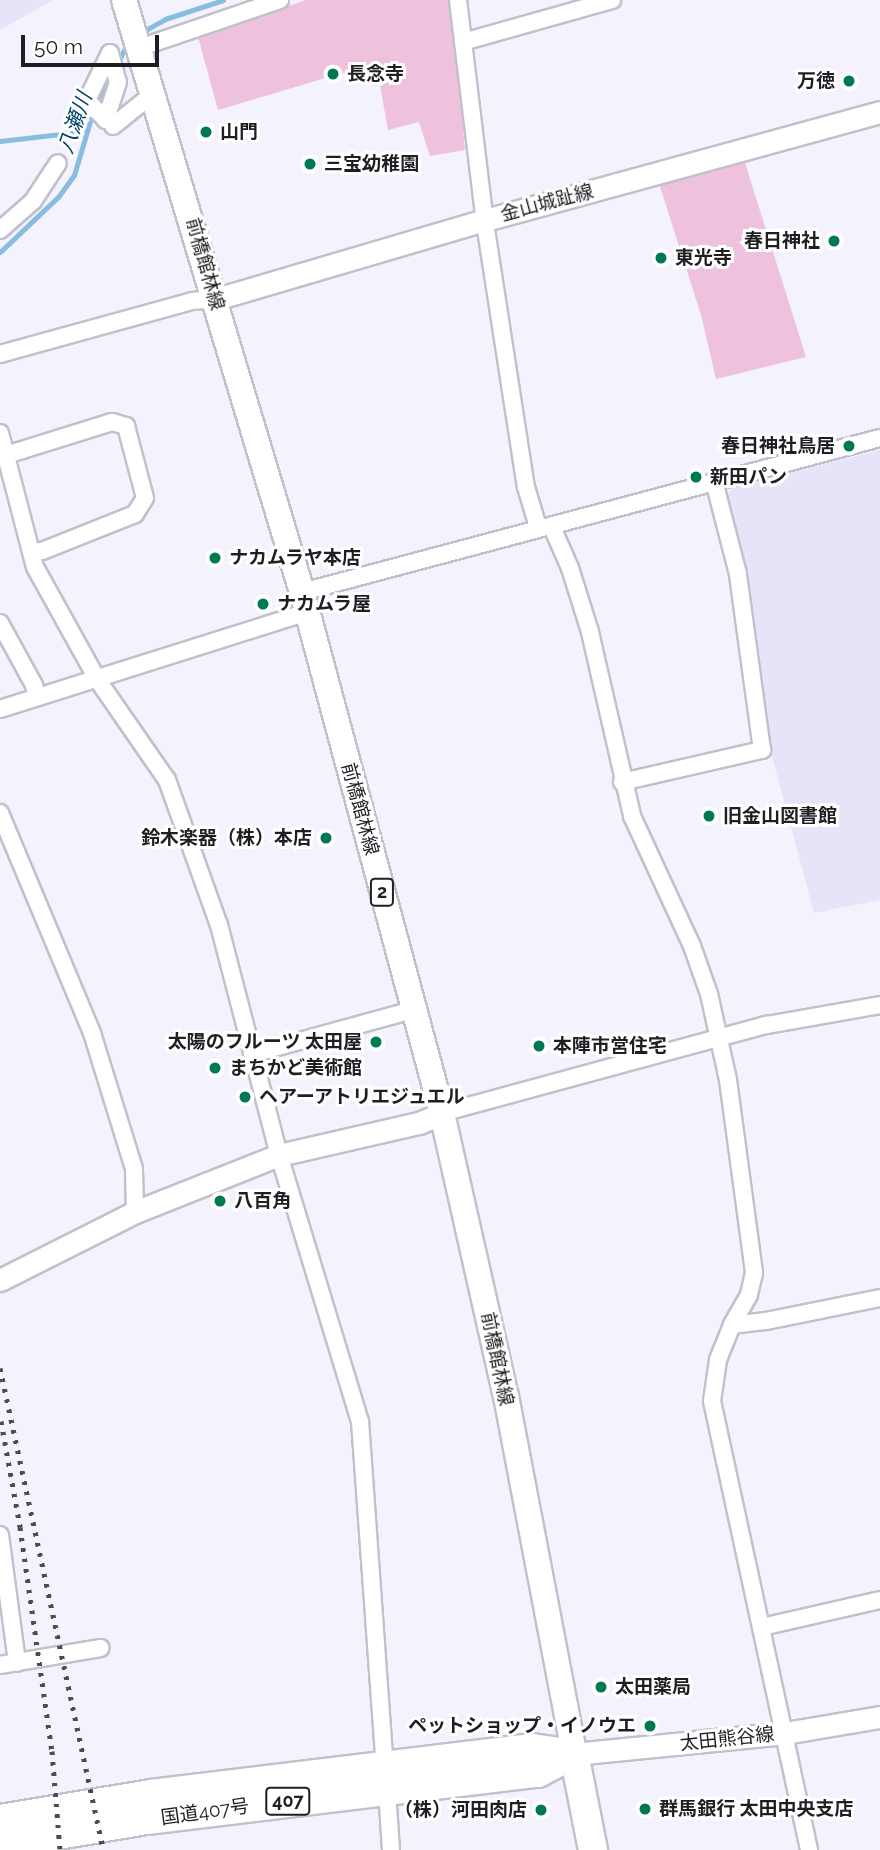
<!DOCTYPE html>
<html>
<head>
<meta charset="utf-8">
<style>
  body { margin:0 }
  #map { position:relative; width:880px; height:1850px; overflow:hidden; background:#f3f2fd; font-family:Raleway,"Noto Sans JP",sans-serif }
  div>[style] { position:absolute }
  .built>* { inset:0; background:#e6e4f9 }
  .green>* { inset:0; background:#eec2dd }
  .stream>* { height:5px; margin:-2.5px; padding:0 2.5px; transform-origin:2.5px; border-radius:2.5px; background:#88bde1 }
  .roads { filter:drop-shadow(2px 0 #c1c0cd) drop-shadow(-2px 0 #c1c0cd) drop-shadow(0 2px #c1c0cd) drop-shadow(0 -2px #c1c0cd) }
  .street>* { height:16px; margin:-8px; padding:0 8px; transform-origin:8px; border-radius:8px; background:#fff }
  .secondary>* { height:21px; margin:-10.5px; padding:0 10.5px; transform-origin:10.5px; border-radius:10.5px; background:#fff }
  .primary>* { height:24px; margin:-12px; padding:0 12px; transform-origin:12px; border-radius:12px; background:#fff }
  .highway>* { height:28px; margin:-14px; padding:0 14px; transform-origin:14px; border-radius:14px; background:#fff }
  .rail>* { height:5px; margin-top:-2.5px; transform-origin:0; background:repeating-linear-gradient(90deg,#4c4b51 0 3.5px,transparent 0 10.5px) }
  .dots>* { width:19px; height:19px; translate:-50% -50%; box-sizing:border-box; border:4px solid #fff; border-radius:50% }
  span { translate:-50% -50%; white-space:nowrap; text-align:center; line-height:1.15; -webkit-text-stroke:6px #fff; paint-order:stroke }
  .shield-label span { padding:2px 5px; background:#fff; border:2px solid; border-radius:5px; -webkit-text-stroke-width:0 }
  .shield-label { font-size:18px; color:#1f1e23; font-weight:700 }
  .poi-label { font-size:19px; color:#1f1e23; font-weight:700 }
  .left { translate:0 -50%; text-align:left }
  .right { translate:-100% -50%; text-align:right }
  .street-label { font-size:19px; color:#1f1e23 }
  .water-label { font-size:21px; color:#004568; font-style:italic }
  .scale { position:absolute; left:21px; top:35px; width:138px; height:32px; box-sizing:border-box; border:4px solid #1f1e23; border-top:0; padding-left:9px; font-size:21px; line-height:24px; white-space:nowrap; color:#1f1e23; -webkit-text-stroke:5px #fff; paint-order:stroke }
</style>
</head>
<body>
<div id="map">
  <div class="built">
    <div style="clip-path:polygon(0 0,53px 0,0 30px)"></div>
    <div style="clip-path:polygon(880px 450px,880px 900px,814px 913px,772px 756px,745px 574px,724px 499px,732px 488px)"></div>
  </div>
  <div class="green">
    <div style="clip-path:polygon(306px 0,452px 0,465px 150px,430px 156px,419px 122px,388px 130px,376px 63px,218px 110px,198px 37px)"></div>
    <div style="clip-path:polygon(741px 150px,806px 357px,716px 379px,701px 315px,656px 174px)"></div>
  </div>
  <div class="stream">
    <div style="left:142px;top:32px;width:26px;rotate:-29deg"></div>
    <div style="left:165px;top:19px;width:61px;rotate:-18.1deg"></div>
    <div style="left:117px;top:64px;width:25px;rotate:-63deg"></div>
    <div style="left:0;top:141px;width:88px;rotate:-6.6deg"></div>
    <div style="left:0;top:252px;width:80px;rotate:-43.5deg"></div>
    <div style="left:58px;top:197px;width:27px;rotate:-54deg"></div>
    <div style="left:74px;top:175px;width:77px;rotate:-73.4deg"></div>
    <div style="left:96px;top:101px;width:29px;rotate:-59deg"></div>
  </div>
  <div class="roads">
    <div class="street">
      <div style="left:458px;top:0;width:225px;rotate:83.1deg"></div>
      <div style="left:485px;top:223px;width:267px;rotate:81.2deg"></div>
      <div style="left:526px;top:487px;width:42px;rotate:73.3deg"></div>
      <div style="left:463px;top:42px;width:155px;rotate:-15.7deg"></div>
      <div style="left:139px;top:48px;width:149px;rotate:-18.8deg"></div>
      <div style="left:110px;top:53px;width:30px;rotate:75deg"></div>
      <div style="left:118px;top:82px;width:40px;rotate:108deg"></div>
      <div style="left:106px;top:120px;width:28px;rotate:-134deg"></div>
      <div style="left:87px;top:100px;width:52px;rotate:-63.9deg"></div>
      <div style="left:113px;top:126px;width:51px;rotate:-38.7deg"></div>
      <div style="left:0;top:230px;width:44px;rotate:-41.3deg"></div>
      <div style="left:33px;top:201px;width:45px;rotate:-56.7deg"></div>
      <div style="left:0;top:354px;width:199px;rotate:-15.4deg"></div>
      <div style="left:192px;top:301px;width:24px;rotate:-5deg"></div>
      <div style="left:0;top:433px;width:138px;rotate:75.4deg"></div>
      <div style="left:35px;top:567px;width:128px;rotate:61deg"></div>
      <div style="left:97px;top:679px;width:123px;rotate:55.3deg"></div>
      <div style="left:167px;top:780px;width:154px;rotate:70.3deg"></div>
      <div style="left:219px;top:925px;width:238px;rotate:75.4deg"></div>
      <div style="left:279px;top:1155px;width:278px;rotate:73.1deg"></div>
      <div style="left:360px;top:1421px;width:348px;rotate:85.9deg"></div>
      <div style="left:6px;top:455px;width:111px;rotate:-17.3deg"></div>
      <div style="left:112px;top:422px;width:15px;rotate:16deg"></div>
      <div style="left:126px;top:426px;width:74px;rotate:75.2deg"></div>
      <div style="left:145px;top:498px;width:19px;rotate:122deg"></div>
      <div style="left:135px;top:514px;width:100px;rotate:158.3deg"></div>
      <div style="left:42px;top:551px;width:11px;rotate:175deg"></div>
      <div style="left:552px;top:527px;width:45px;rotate:66.3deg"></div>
      <div style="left:570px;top:568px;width:67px;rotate:72.6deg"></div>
      <div style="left:590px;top:632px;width:189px;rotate:77.1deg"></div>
      <div style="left:632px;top:816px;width:143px;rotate:65.2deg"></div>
      <div style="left:692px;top:946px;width:51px;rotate:70.5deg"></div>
      <div style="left:709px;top:994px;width:88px;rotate:77.5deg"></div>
      <div style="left:728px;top:1080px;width:195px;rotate:82.3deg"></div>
      <div style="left:754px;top:1273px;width:23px;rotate:103deg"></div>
      <div style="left:749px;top:1295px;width:34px;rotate:120deg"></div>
      <div style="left:732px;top:1325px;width:38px;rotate:112deg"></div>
      <div style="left:718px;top:1360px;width:41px;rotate:98.3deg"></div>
      <div style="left:712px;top:1401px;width:459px;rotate:77.8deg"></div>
      <div style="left:302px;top:592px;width:598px;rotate:-14.92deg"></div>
      <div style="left:0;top:623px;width:71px;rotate:61.3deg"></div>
      <div style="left:34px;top:685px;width:12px;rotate:76deg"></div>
      <div style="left:0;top:709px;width:322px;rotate:-17.5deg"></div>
      <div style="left:622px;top:782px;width:144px;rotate:-12.9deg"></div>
      <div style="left:762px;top:750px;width:178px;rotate:-97.8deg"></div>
      <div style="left:738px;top:574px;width:96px;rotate:-104.5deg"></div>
      <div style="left:0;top:813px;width:238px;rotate:67.3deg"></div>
      <div style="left:92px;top:1033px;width:142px;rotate:72.8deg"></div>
      <div style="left:134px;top:1169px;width:43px;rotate:88.7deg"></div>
      <div style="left:252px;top:1054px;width:167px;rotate:-15.3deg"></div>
      <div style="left:442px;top:1113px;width:337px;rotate:-15.2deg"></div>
      <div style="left:767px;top:1025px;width:115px;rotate:-10deg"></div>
      <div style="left:732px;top:1325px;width:34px;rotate:-7deg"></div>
      <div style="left:766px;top:1321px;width:116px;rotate:-11.4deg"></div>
      <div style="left:0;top:1535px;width:129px;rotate:82.4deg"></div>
      <div style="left:762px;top:1627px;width:121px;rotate:-12.9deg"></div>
      <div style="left:0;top:1665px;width:102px;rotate:-9.6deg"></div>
      <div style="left:387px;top:1790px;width:60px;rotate:86.2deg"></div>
    </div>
    <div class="secondary">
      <div style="left:216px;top:299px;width:280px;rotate:-16.4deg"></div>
      <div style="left:485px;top:220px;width:409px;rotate:-15.3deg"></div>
      <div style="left:0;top:1280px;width:151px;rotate:-26.7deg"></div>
      <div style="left:135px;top:1212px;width:155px;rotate:-21.6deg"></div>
      <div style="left:279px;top:1155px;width:144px;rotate:-12.9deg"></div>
      <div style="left:419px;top:1123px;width:25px;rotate:-23deg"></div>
      <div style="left:574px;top:1754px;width:212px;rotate:-5.7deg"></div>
      <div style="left:785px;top:1733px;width:96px;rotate:-9.6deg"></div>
    </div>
    <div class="primary">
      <div style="left:124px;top:0;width:618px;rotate:73.27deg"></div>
      <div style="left:302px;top:592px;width:539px;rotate:74.96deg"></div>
      <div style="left:442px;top:1113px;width:290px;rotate:77.3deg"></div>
      <div style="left:506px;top:1396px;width:364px;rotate:79.2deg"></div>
    </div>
    <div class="highway">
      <div style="left:574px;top:1754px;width:98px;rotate:78.8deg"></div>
      <div style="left:0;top:1819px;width:153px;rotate:-9.4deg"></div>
      <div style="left:151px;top:1794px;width:384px;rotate:-6.9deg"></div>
      <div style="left:532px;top:1748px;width:42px;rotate:8.1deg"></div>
      <div style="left:0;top:1845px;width:149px;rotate:-9.7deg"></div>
      <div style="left:147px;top:1820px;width:394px;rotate:-6.9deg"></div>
      <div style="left:538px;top:1773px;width:41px;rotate:-27.8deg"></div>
    </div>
  </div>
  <div class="rail">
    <div style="left:0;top:1368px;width:493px;rotate:77.9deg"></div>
    <div style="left:1px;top:1421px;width:108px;rotate:79.8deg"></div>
    <div style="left:20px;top:1527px;width:226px;rotate:81.9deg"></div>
    <div style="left:52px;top:1751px;width:99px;rotate:85.4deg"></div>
  </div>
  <div class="dots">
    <div style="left:333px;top:74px;background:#007854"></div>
    <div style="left:849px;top:81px;background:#007854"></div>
    <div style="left:206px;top:132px;background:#007854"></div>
    <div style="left:310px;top:164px;background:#007854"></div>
    <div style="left:834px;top:241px;background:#007854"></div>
    <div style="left:661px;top:258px;background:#007854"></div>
    <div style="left:849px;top:446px;background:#007854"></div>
    <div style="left:696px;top:477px;background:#007854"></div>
    <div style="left:215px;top:558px;background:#007854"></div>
    <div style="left:263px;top:604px;background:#007854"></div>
    <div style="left:709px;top:816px;background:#007854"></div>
    <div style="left:326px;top:838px;background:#007854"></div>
    <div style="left:376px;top:1042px;background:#007854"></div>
    <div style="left:539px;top:1046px;background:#007854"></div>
    <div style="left:215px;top:1068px;background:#007854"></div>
    <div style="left:245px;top:1097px;background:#007854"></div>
    <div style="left:220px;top:1201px;background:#007854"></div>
    <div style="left:601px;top:1687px;background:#007854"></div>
    <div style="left:650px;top:1726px;background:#007854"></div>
    <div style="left:645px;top:1809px;background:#007854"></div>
    <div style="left:541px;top:1810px;background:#007854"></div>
  </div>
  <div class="shield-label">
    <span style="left:382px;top:892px">2</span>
    <span style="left:288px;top:1801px">407</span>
  </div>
  <div class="poi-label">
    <span class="left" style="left:347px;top:74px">長念寺</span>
    <span class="right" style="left:835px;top:81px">万徳</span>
    <span class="left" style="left:220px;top:132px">山門</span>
    <span class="left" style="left:324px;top:164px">三宝幼稚園</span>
    <span class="right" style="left:820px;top:241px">春日神社</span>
    <span class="left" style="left:675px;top:258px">東光寺</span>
    <span class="right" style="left:835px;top:446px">春日神社鳥居</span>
    <span class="left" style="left:710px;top:477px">新田パン</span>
    <span class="left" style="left:229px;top:558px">ナカムラヤ本店</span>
    <span class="left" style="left:277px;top:604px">ナカムラ屋</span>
    <span class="left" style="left:723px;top:816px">旧金山図書館</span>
    <span class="right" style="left:312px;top:838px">鈴木楽器（株）本店</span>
    <span class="right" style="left:362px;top:1042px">太陽のフルーツ 太田屋</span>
    <span class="left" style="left:553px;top:1046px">本陣市営住宅</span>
    <span class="left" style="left:229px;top:1068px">まちかど美術館</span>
    <span class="left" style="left:259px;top:1097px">ヘアーアトリエジュエル</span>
    <span class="left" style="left:234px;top:1201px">八百角</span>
    <span class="left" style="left:615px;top:1687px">太田薬局</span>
    <span class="right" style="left:636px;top:1726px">ペットショップ・イノウエ</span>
    <span class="left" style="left:659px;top:1809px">群馬銀行 太田中央支店</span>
    <span class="right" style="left:527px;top:1810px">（株）河田肉店</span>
  </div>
  <div class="street-label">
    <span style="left:547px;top:203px;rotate:-15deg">金山城趾線</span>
    <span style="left:205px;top:264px;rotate:74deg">前橋館林線</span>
    <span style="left:360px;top:809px;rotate:75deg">前橋館林線</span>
    <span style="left:497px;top:1359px;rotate:78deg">前橋館林線</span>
    <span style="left:727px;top:1739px;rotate:-6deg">太田熊谷線</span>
    <span style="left:205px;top:1812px;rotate:-8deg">国道407号</span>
  </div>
  <div class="water-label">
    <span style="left:75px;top:123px;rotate:-71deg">八瀬川</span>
  </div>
  <div class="scale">50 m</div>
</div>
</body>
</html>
